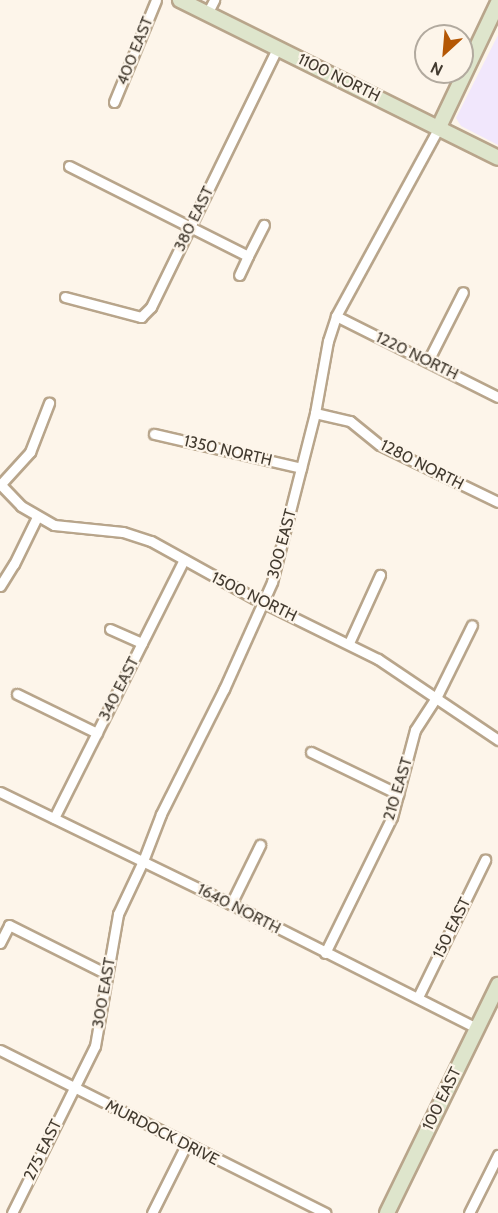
<!DOCTYPE html>
<html>
<head>
<meta charset="utf-8">
<style>
  body { margin:0 }
  #map { position:relative; width:498px; height:1213px; overflow:hidden; background:#fdf5ea; font-family:Cabin,sans-serif }
  div>[style] { position:absolute }
  .education>* { inset:0; background:#f1e7fc }
  .roads { filter:drop-shadow(2px 0 #b8a58b) drop-shadow(-2px 0 #b8a58b) drop-shadow(0 2px #b8a58b) drop-shadow(0 -2px #b8a58b) }
  .street>* { height:9px; margin:-4.5px; padding:0 4.5px; transform-origin:4.5px; border-radius:4.5px; background:#fff }
  .secondary>* { height:14px; margin:-7px; padding:0 7px; transform-origin:7px; border-radius:7px; background:#dee5cc }
  span { translate:-50% -50%; white-space:nowrap; text-align:center; line-height:1.15; -webkit-text-stroke:4.5px #fdf5ea; paint-order:stroke }
  .street-label { font-size:16px; color:#423a2f }
  .north { position:absolute; left:414px; top:24px; width:60px; height:60px; box-sizing:border-box; background:#fdf5ea; border:2px solid #b2aa9f; border-radius:50%; rotate:206deg; font-size:16px; font-weight:700; line-height:24px; text-align:center; color:#423a2f }
  .north::after { content:''; display:block; margin:auto; width:21px; height:27px; background:#b45704; clip-path:polygon(50% 0,100% 100%,50% 72%,0 100%) }
</style>
</head>
<body>
<div id="map">
  <div class="education">
    <div style="clip-path:polygon(498px 35px,498px 145px,461px 126px,456px 118px)"></div>
  </div>
  <div class="roads">
    <div class="street">
      <div style="left:207px;top:14px;width:16px;rotate:-63deg"></div>
      <div style="left:114px;top:102px;width:110px;rotate:-67.6deg"></div>
      <div style="left:69px;top:166px;width:200px;rotate:26.7deg"></div>
      <div style="left:248px;top:256px;width:21px;rotate:115deg"></div>
      <div style="left:248px;top:256px;width:35px;rotate:-63deg"></div>
      <div style="left:65px;top:297px;width:79px;rotate:14.7deg"></div>
      <div style="left:141px;top:317px;width:14px;rotate:-45deg"></div>
      <div style="left:151px;top:307px;width:289px;rotate:-64deg"></div>
      <div style="left:336px;top:316px;width:181px;rotate:26.6deg"></div>
      <div style="left:428px;top:361px;width:77px;rotate:-63.1deg"></div>
      <div style="left:315px;top:413px;width:36px;rotate:13deg"></div>
      <div style="left:350px;top:421px;width:38px;rotate:39deg"></div>
      <div style="left:380px;top:445px;width:131px;rotate:25.8deg"></div>
      <div style="left:154px;top:434px;width:151px;rotate:13deg"></div>
      <div style="left:0;top:484px;width:30px;rotate:46deg"></div>
      <div style="left:21px;top:506px;width:38px;rotate:30deg"></div>
      <div style="left:54px;top:525px;width:69px;rotate:5.8deg"></div>
      <div style="left:123px;top:532px;width:29px;rotate:18deg"></div>
      <div style="left:151px;top:541px;width:118px;rotate:29deg"></div>
      <div style="left:254px;top:598px;width:138px;rotate:26.2deg"></div>
      <div style="left:378px;top:659px;width:145px;rotate:34deg"></div>
      <div style="left:0;top:485px;width:45px;rotate:-47.7deg"></div>
      <div style="left:30px;top:452px;width:53px;rotate:-68.8deg"></div>
      <div style="left:0;top:586px;width:26px;rotate:-58deg"></div>
      <div style="left:14px;top:564px;width:52px;rotate:-63.9deg"></div>
      <div style="left:110px;top:629px;width:35px;rotate:24deg"></div>
      <div style="left:349px;top:643px;width:75px;rotate:-65.5deg"></div>
      <div style="left:17px;top:694px;width:89px;rotate:26deg"></div>
      <div style="left:311px;top:752px;width:97px;rotate:25.8deg"></div>
      <div style="left:0;top:792px;width:257px;rotate:25.9deg"></div>
      <div style="left:231px;top:904px;width:275px;rotate:26.8deg"></div>
      <div style="left:54px;top:818px;width:289px;rotate:-63.3deg"></div>
      <div style="left:231px;top:904px;width:66px;rotate:-63.8deg"></div>
      <div style="left:0;top:943px;width:20px;rotate:-63deg"></div>
      <div style="left:9px;top:925px;width:110px;rotate:26.6deg"></div>
      <div style="left:325px;top:953px;width:152px;rotate:-63.8deg"></div>
      <div style="left:392px;top:817px;width:90px;rotate:-75.2deg"></div>
      <div style="left:415px;top:730px;width:38px;rotate:-57deg"></div>
      <div style="left:436px;top:698px;width:81px;rotate:-63.7deg"></div>
      <div style="left:418px;top:997px;width:153px;rotate:-63.9deg"></div>
      <div style="left:0;top:1050px;width:364px;rotate:26.6deg"></div>
      <div style="left:12px;top:1213px;width:186px;rotate:-63.6deg"></div>
      <div style="left:95px;top:1046px;width:134px;rotate:-80.1deg"></div>
      <div style="left:118px;top:914px;width:59px;rotate:-64.7deg"></div>
      <div style="left:143px;top:861px;width:50px;rotate:-69deg"></div>
      <div style="left:161px;top:814px;width:140px;rotate:-63.3deg"></div>
      <div style="left:224px;top:689px;width:117px;rotate:-65.8deg"></div>
      <div style="left:272px;top:582px;width:174px;rotate:-75.7deg"></div>
      <div style="left:315px;top:413px;width:73px;rotate:-79.8deg"></div>
      <div style="left:328px;top:341px;width:26px;rotate:-72deg"></div>
      <div style="left:336px;top:316px;width:215px;rotate:-61.4deg"></div>
      <div style="left:152px;top:1213px;width:76px;rotate:-63.4deg"></div>
      <div style="left:469px;top:1213px;width:65px;rotate:-63.4deg"></div>
    </div>
    <div class="secondary">
      <div style="left:180px;top:0;width:355px;rotate:26.4deg"></div>
      <div style="left:439px;top:127px;width:137px;rotate:-64.6deg"></div>
      <div style="left:387px;top:1213px;width:254px;rotate:-64deg"></div>
    </div>
  </div>
  <div class="street-label">
    <span style="left:135px;top:51px;rotate:-68deg">400 EAST</span>
    <span style="left:339px;top:78px;rotate:26deg">1100 NORTH</span>
    <span style="left:194px;top:219px;rotate:-64deg">380 EAST</span>
    <span style="left:417px;top:356px;rotate:26deg">1220 NORTH</span>
    <span style="left:228px;top:451px;rotate:13deg">1350 NORTH</span>
    <span style="left:422px;top:465px;rotate:27deg">1280 NORTH</span>
    <span style="left:282px;top:544px;rotate:-75deg">300 EAST</span>
    <span style="left:254px;top:597px;rotate:26deg">1500 NORTH</span>
    <span style="left:119px;top:689px;rotate:-63deg">340 EAST</span>
    <span style="left:398px;top:789px;rotate:-73deg">210 EAST</span>
    <span style="left:239px;top:909px;rotate:27deg">1640 NORTH</span>
    <span style="left:452px;top:928px;rotate:-64deg">150 EAST</span>
    <span style="left:104px;top:993px;rotate:-80deg">300 EAST</span>
    <span style="left:442px;top:1099px;rotate:-64deg">100 EAST</span>
    <span style="left:162px;top:1133px;rotate:27deg">MURDOCK DRIVE</span>
    <span style="left:43px;top:1150px;rotate:-64deg">275 EAST</span>
  </div>
  <div class="north">N</div>
</div>
</body>
</html>
